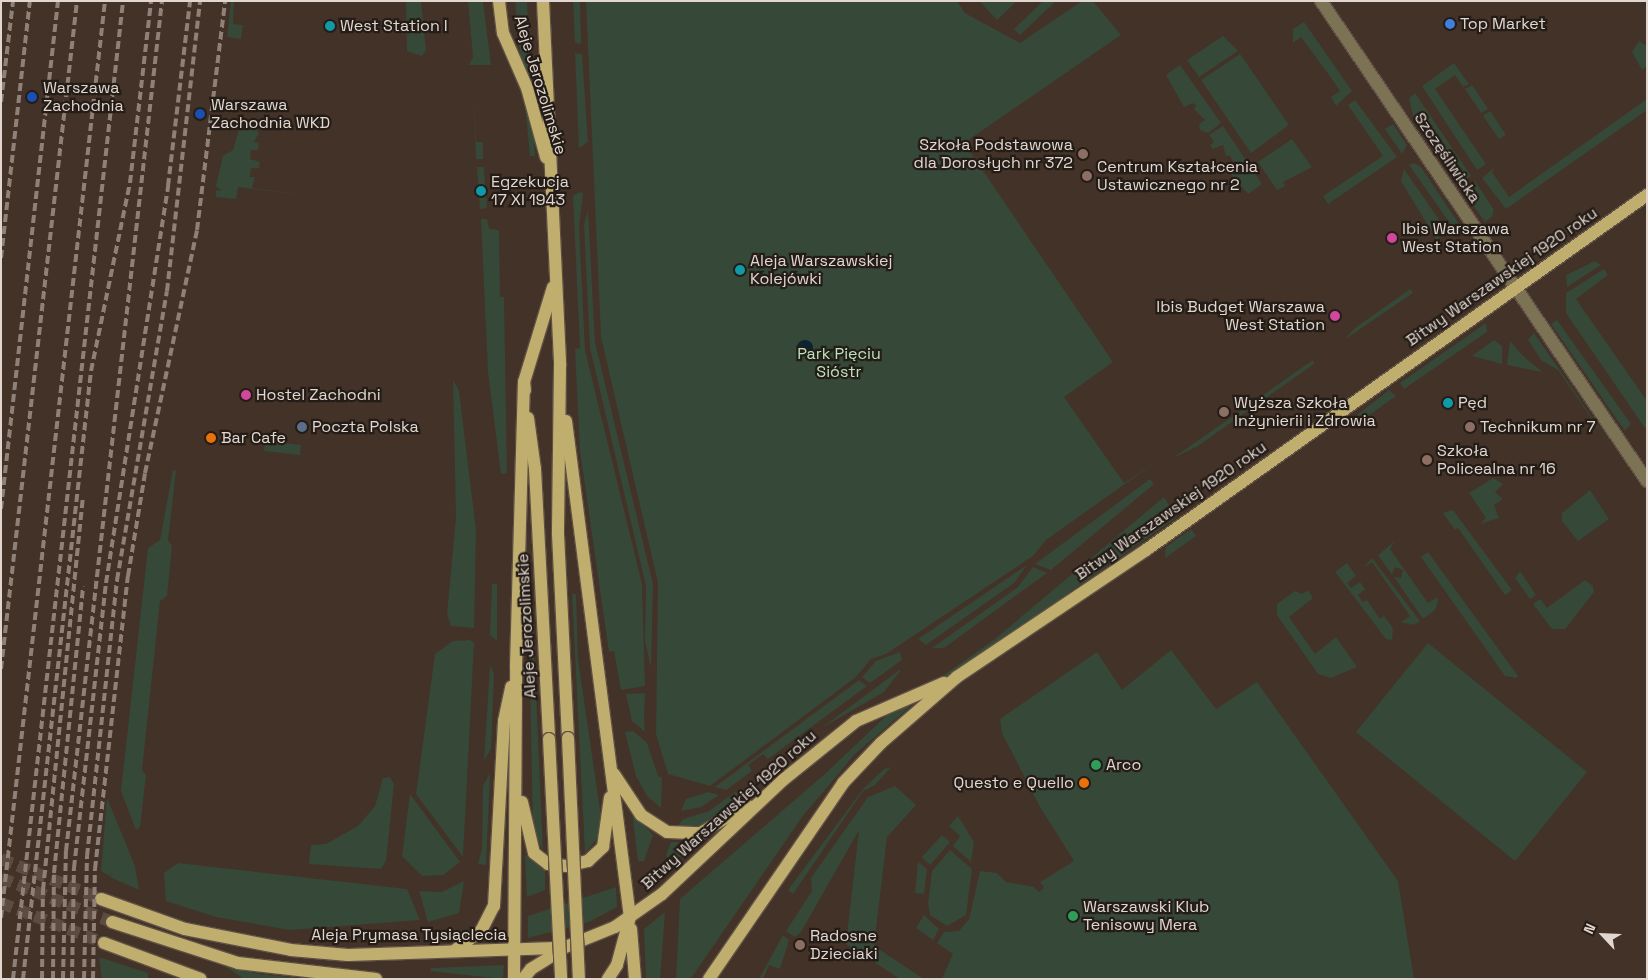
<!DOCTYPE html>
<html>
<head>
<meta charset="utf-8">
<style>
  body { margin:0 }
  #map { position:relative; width:1648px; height:980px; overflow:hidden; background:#433227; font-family:"Space Grotesk",sans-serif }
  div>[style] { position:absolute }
  .green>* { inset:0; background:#364837 }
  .water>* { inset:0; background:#0a2433 }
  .round { border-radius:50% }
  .major-tunnel>* { height:12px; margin-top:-6px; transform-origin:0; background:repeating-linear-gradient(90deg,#5b4b40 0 12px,transparent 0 18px) }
  .roads { filter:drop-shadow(1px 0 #605045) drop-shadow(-1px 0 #605045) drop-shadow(0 1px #605045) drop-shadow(0 -1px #605045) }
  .minor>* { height:12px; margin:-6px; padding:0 6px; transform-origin:6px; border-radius:6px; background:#7b7354 }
  .major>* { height:12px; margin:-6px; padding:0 6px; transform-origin:6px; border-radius:6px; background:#c0ae6e }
  .rail>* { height:4px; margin-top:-2px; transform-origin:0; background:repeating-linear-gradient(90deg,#8f8178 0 8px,transparent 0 12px) }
  .bridges { filter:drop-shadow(1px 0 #605045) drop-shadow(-1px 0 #605045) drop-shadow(0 1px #605045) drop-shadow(0 -1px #605045) }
  .major-bridge>* { height:12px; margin:-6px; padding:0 6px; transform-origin:6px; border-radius:6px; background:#c0ae6e }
  .dots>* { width:14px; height:14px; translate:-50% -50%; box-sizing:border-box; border:2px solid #241c17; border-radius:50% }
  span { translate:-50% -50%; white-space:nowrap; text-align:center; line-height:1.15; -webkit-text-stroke:4.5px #241c17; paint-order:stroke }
  .poi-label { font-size:16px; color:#e2d7d0 }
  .left { translate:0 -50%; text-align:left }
  .right { translate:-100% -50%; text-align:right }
  .street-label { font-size:16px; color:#e2d7d0 }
  .park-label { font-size:16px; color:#bbe6bc }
  .frame { position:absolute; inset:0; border:2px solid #e2d7d0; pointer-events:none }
  .north { position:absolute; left:1578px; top:910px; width:50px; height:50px; -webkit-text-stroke:4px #241c17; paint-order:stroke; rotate:295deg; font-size:14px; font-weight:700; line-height:20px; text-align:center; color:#e2d7d0 }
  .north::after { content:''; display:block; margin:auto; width:18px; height:22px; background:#e2d7d0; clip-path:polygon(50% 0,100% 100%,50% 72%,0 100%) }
</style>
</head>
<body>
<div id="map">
  <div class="green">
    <div style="clip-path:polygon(231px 1px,234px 1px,233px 24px,243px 25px,241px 39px,227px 37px)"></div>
    <div style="clip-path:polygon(406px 1px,421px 1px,426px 50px,422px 56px,407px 51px)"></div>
    <div style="clip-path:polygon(468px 1px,483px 1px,491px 65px,469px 65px,473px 57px)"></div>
    <div style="clip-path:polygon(515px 1px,527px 1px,535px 156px,530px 156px)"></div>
    <div style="clip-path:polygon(573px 1px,580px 1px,581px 44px,575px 43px)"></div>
    <div style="clip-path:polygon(586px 1px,957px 1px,965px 13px,1020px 43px,1082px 1px,1093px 1px,1121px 35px,964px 143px,1113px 362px,1064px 397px,1124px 483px,1160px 459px,1046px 540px,1033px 556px,886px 654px,871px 659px,856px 677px,710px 786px,668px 774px,656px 734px,658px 583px,601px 337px)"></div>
    <div style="clip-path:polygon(979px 1px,1017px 1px,997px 20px)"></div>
    <div style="clip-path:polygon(1043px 1px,1056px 1px,1020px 35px,1014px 29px)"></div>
    <div style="clip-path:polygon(1304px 22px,1352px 91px,1336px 106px,1331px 97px,1340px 91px,1329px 75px,1301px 37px,1293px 43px,1293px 29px)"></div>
    <div style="clip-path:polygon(1223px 36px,1238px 51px,1199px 77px,1187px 60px)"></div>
    <div style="clip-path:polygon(1639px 41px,1647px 46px,1647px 66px,1642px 70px,1632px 52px)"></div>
    <div style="clip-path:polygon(575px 53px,582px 54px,588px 142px,579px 148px)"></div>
    <div style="clip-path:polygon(1240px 54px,1289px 125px,1251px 153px,1201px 80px)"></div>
    <div style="clip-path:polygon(1454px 63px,1469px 84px,1463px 87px,1455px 75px,1435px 89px,1486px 164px,1477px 170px,1422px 86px)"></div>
    <div style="clip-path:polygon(1180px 65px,1221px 123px,1208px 133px,1200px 130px,1199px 124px,1205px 120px,1194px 109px,1196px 106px,1193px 103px,1184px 107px,1166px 75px)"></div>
    <div style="clip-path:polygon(473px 73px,476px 142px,483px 142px,483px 159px,476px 159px)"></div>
    <div style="clip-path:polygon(1472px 85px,1488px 109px,1481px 113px,1465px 89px)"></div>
    <div style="clip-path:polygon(1415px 93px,1471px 176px,1461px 183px,1413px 116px,1409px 98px)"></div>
    <div style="clip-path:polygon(1647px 99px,1647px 110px,1506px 209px,1482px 178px,1495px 167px,1492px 172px,1509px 197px)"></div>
    <div style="clip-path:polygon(1355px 100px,1397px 157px,1328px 204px,1323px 196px,1383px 156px,1348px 105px)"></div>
    <div style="clip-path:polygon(1490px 111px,1506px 135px,1499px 139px,1483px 116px)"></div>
    <div style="clip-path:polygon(250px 124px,259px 133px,254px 142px,259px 143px,258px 150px,251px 150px,250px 159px,260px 162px,259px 168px,251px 168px,250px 177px,255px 177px,252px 188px,319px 197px,238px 187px,236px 199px,216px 197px,216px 190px,222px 191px,216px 186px,223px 156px,233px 150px,239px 129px)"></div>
    <div style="clip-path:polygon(1393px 124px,1407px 145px,1402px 154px,1385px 129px)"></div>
    <div style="clip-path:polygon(1223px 126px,1262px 184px,1248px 194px,1229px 172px,1228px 166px,1234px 162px,1229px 155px,1226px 156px,1223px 145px,1213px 149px,1210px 145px,1214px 142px,1209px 135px)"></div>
    <div style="clip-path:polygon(1292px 139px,1312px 167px,1283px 182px,1285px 186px,1277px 190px,1258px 162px)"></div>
    <div style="clip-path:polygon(1414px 163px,1421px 167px,1459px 224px,1458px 235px,1409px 165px)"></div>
    <div style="clip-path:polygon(477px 167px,484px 167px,485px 189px,480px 190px,486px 193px,487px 208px,480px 209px)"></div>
    <div style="clip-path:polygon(1404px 169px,1448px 233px,1440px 232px,1438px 242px,1401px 181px)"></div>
    <div style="clip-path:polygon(1475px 181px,1494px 210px,1492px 217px,1485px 222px,1463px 191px)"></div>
    <div style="clip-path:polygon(579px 192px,583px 193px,579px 227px,585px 350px,642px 584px,645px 686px,621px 690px,614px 651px,609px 652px,580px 451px,575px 349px,580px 348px,573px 196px)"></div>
    <div style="clip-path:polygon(588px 210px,595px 342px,653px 584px,651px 668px,645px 641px,646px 586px,590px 348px,584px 225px)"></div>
    <div style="clip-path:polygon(481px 219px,487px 219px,489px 229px,499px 230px,500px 297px,504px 297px,507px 473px,501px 474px,488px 372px)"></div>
    <div style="clip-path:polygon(1595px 261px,1601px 265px,1567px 287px,1566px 275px)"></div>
    <div style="clip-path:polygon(1604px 269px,1608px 275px,1576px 299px,1647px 401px,1647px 431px,1566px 313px,1566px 293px)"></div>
    <div style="clip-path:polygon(1410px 289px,1413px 293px,1344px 340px,1355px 328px)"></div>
    <div style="clip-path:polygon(1557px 320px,1631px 424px,1625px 431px,1551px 324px)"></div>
    <div style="clip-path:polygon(1486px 323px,1487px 332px,1404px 389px,1400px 383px)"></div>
    <div style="clip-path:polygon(1534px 333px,1572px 388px,1617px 456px,1558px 370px,1542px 361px,1528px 340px)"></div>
    <div style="clip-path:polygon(1494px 340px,1502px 346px,1502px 364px,1472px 356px)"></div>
    <div style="clip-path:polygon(1510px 341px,1522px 355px,1542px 372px,1507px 365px)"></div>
    <div style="clip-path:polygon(1313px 360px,1314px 364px,1198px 446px,1173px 458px)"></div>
    <div style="clip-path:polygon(453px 380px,459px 391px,476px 530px,474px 628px,451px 626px,447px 614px,456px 518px)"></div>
    <div style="clip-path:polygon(1389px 390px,1396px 396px,1361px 421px,1357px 415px)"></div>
    <div style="clip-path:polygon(265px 441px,301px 445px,300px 455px,264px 451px)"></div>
    <div style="clip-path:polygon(173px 470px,176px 471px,168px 540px,172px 546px,167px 596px,160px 601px,142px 770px,146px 775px,140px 827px,136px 830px,121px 791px,148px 548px,160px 540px)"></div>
    <div style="clip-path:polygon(1493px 478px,1503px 484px,1495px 492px,1503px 499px,1494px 505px,1499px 518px,1480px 524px,1486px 518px,1469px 493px)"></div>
    <div style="clip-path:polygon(1150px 479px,1154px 484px,1051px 570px,1035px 564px)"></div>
    <div style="clip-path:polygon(1590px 490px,1609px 519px,1578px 541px,1562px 521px,1562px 513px)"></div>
    <div style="clip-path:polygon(1164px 497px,1177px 517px,928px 691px,855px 754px,802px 817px,694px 974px,690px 979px,676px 979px,680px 899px,826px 773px,887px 715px,995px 639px)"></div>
    <div style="clip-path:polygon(1453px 510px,1512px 590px,1505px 595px,1458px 528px,1455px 530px,1443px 513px)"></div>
    <div style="clip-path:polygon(1191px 529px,1196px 536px,1165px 558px,1166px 547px)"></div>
    <div style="clip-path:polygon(1395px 541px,1390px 549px,1428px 603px,1437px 597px,1438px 602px,1435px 610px,1423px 619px,1394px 577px,1401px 578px,1403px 570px,1395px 567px,1392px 575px,1378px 555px)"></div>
    <div style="clip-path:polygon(1428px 552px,1518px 676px,1517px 678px,1505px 676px,1421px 557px)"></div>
    <div style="clip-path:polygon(1372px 558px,1420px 621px,1414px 625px,1401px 622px,1410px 616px,1372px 562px,1363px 568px)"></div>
    <div style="clip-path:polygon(1347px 563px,1356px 576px,1347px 583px,1351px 588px,1360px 582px,1365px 589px,1358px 595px,1363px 602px,1367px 600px,1380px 619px,1384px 616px,1393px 628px,1392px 640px,1386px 639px,1335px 572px)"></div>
    <div style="clip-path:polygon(1027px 565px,1014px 583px,926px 645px,918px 639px)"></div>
    <div style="clip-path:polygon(1033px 567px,1047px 573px,944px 648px,932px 648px,1018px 587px)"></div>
    <div style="clip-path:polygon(1520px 571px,1536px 595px,1530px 599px,1515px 578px)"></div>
    <div style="clip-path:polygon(1585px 580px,1593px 586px,1594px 592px,1565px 629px,1552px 629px,1533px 604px,1540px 599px,1547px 608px)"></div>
    <div style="clip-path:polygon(492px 584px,497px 584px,497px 641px,490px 635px)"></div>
    <div style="clip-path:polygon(1308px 590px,1313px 598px,1289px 617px,1315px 654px,1336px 637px,1357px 667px,1331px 678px,1318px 674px,1277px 615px,1277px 604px,1295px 591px,1302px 594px)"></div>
    <div style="clip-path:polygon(572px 594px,576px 594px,578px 659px,601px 817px,600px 835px,585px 853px)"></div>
    <div style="clip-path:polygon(529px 627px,533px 627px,543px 851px,533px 830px)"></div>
    <div style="clip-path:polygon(470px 640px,474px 643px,463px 857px,416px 794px,435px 654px,453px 641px)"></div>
    <div style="clip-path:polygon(1428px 643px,1587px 772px,1515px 861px,1356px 732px)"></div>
    <div style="clip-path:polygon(1171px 650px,1216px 709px,1257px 682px,1398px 881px,1414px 979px,942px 979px,953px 954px,937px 943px,944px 932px,959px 931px,969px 919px,980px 871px,997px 873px,1006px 882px,1034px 887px,1039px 892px,1044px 888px,1040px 882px,1074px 861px,1040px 807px,1002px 733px,1000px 719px,1097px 652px,1122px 690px)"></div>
    <div style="clip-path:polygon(900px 652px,902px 660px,870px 683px,862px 677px,876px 661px)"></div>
    <div style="clip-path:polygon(490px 665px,494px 674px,491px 749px,484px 761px)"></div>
    <div style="clip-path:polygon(901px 670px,884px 692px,820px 729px,898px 671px)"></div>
    <div style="clip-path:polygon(859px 680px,867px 686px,768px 759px,763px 754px,748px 765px,752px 771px,726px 790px,715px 787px)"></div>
    <div style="clip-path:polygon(645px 693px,644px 721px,645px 732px,632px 721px,626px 694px)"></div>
    <div style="clip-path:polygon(633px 731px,647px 743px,658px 776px,662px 778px,661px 808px,647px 796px,636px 776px,625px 732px)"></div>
    <div style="clip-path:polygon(891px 767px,875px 785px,863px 791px,793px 894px,788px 890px,863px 789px,884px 769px)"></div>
    <div style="clip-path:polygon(490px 773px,486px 865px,478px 864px,482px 849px,483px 786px)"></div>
    <div style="clip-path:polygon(390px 777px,394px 784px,386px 861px,381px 869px,309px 864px,311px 845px,326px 844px,358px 826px,375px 806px,383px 778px)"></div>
    <div style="clip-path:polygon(895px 786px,916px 805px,887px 837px,874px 946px,924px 979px,900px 979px,846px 944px,859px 830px,801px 932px,795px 937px,786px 931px,812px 891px,811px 878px,868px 797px)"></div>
    <div style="clip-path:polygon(708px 792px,719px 795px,701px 807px,681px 811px,686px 799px)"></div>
    <div style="clip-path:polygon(735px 792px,741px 795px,715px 818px,691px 829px,676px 828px,683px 819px,709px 811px)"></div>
    <div style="clip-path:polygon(410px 794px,460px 862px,443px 875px,422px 876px,402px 856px)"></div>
    <div style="clip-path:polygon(107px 798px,135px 866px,139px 890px,110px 877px,113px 871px,110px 876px,101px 871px)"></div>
    <div style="clip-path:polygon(632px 812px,653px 835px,644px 861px,638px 861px)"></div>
    <div style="clip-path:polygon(958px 816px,974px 842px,971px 862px,953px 846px,960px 836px,949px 826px)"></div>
    <div style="clip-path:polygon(942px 835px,950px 842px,930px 865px,922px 857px)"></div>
    <div style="clip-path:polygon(671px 842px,689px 843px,697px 842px,669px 866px,666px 855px)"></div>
    <div style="clip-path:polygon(950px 850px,972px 869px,966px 915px,947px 926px,930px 915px,928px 904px,932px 871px)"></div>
    <div style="clip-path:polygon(525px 855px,545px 870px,545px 890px,527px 897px)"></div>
    <div style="clip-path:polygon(918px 862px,927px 869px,924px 894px,915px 893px)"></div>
    <div style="clip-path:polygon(178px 863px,407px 889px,420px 920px,290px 930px,216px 917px,166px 901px,164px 873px)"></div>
    <div style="clip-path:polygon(464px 881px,459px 913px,428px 922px,419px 891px,442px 892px)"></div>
    <div style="clip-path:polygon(616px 887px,617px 907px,589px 922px,528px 938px,528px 916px)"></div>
    <div style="clip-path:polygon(665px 912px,660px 979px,646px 979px,644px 929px)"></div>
    <div style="clip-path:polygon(924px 915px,939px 929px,933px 940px,916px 928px)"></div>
    <div style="clip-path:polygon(783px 935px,789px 940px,780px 969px,769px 965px,763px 979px,759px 979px)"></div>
    <div style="clip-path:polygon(99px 957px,148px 973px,148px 979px,102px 979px)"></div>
    <div style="clip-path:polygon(504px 965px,503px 979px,430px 971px,431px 968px)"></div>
    <div style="clip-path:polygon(225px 966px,259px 974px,308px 979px,244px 979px)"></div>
  </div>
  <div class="water">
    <div class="round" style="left:797px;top:340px;width:16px;height:16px"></div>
  </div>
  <div class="major-tunnel">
    <div style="left:1px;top:859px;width:108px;rotate:21.8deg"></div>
    <div style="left:1px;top:878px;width:119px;rotate:21.6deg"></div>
    <div style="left:1px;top:903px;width:110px;rotate:21.2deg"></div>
  </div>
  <div class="roads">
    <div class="minor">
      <div style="left:1321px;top:1px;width:580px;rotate:55.82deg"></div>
    </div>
    <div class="major">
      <div style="left:499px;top:1px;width:32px;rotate:83deg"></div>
      <div style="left:503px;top:33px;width:60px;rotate:66.4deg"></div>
      <div style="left:527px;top:88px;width:72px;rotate:74.6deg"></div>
      <div style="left:543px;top:1px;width:365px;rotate:87.3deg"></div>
      <div style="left:560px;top:366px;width:168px;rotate:90.7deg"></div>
      <div style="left:558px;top:534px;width:204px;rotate:87.2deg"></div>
      <div style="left:525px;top:390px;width:8px;rotate:-97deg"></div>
      <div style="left:524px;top:382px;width:99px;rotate:-73deg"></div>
      <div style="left:528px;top:418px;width:51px;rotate:82.2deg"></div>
      <div style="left:535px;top:469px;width:270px;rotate:87deg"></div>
      <div style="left:566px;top:421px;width:500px;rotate:82.65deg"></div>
      <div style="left:630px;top:917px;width:50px;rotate:105.2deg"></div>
      <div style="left:617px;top:965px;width:17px;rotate:123deg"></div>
      <div style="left:614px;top:774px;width:49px;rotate:56.6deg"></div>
      <div style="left:641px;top:815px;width:31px;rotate:33deg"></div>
      <div style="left:667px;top:832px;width:34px;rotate:2deg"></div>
      <div style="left:701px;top:833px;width:54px;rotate:-31.3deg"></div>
      <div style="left:522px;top:802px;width:52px;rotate:76.8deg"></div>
      <div style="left:534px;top:853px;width:18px;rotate:38deg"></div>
      <div style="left:548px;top:864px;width:18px;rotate:6deg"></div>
      <div style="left:566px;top:866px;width:23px;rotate:-13deg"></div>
      <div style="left:588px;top:861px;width:21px;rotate:-43deg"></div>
      <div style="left:603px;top:847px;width:50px;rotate:-82deg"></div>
      <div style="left:101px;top:899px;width:89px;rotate:19.7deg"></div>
      <div style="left:185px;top:929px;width:108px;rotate:11.2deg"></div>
      <div style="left:291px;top:950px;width:57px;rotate:5deg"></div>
      <div style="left:348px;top:955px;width:215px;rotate:-1.9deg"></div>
      <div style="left:563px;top:948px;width:56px;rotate:-22deg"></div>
      <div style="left:615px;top:927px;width:57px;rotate:-35.1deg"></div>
      <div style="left:662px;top:894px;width:166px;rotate:-43.3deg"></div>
      <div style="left:783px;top:780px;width:94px;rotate:-38.9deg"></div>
      <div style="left:856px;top:721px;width:96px;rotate:-23.4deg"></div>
      <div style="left:112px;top:922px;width:133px;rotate:18deg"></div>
      <div style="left:238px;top:963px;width:139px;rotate:6.6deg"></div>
      <div style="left:631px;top:929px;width:50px;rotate:85.4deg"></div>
      <div style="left:104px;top:943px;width:103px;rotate:20.4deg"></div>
      <div style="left:454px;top:951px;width:34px;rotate:-37deg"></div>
      <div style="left:481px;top:931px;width:28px;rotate:-63deg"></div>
      <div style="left:494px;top:906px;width:185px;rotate:-86.9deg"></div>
      <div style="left:504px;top:721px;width:35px;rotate:-78deg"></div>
      <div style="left:514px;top:979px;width:312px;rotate:-89.6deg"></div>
      <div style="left:516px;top:667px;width:285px;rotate:-88.4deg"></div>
      <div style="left:523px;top:979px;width:13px;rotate:-51deg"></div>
      <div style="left:531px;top:969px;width:36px;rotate:-32deg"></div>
      <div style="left:709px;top:979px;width:237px;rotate:-55.6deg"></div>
      <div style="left:843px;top:783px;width:55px;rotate:-46.5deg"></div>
      <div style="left:881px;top:743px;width:101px;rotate:-41deg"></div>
      <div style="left:957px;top:677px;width:228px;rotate:-33.9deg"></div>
      <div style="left:1146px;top:550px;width:614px;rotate:-35.32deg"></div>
    </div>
  </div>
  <div class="rail">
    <div style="left:1px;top:102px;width:102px;rotate:-83.2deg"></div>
    <div style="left:1px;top:258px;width:259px;rotate:-83.6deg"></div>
    <div style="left:1px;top:509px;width:511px;rotate:-83.6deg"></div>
    <div style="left:1px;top:669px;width:672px;rotate:-83.51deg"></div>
    <div style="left:1px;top:918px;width:923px;rotate:-83.53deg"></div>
    <div style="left:13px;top:979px;width:984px;rotate:-83.58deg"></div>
    <div style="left:23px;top:979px;width:612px;rotate:-83.62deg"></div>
    <div style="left:91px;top:371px;width:192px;rotate:-78.3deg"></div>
    <div style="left:130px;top:183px;width:183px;rotate:-83.4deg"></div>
    <div style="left:42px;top:979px;width:89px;rotate:-89.4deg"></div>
    <div style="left:43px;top:890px;width:394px;rotate:-84.2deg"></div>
    <div style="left:53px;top:979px;width:106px;rotate:-89.5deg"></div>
    <div style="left:54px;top:873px;width:288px;rotate:-84.2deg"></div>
    <div style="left:63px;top:979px;width:128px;rotate:-88.7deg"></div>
    <div style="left:66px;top:851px;width:855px;rotate:-83.56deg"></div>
    <div style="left:72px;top:979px;width:111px;rotate:-89deg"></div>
    <div style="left:74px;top:868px;width:287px;rotate:-83.6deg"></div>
    <div style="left:106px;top:583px;width:402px;rotate:-81.1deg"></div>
    <div style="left:168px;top:186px;width:186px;rotate:-83.2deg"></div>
    <div style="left:84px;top:979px;width:123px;rotate:-88.6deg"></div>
    <div style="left:87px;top:856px;width:278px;rotate:-83.8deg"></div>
    <div style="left:117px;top:580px;width:293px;rotate:-80.2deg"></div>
    <div style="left:167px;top:291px;width:292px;rotate:-83.5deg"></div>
    <div style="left:93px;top:979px;width:110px;rotate:-89deg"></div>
    <div style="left:95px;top:869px;width:295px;rotate:-83.6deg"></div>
    <div style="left:128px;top:576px;width:104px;rotate:-80.6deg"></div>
    <div style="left:145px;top:473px;width:249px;rotate:-77.9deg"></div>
    <div style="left:197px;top:230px;width:231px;rotate:-83deg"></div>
  </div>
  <div class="bridges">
    <div class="major-bridge">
      <div style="left:568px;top:738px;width:241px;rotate:87.4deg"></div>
      <div style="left:549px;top:739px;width:240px;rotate:87.1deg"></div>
    </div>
  </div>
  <div class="dots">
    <div style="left:1450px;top:24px;background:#3f7fe0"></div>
    <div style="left:330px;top:26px;background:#0f9aa8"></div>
    <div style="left:32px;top:97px;background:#1a4fb4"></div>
    <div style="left:200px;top:114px;background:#1a4fb4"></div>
    <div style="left:1083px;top:154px;background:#8d6e63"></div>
    <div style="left:1087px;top:176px;background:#8d6e63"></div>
    <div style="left:481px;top:191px;background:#0f9aa8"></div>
    <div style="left:1392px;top:238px;background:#d1479c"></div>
    <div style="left:740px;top:270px;background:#0f9aa8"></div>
    <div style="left:1335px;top:316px;background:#d1479c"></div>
    <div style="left:246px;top:395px;background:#d1479c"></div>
    <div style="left:1448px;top:403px;background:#0f9aa8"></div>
    <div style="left:1224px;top:412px;background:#8d6e63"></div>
    <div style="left:302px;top:427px;background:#5c6f8a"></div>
    <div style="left:1470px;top:427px;background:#8d6e63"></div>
    <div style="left:211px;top:438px;background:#e8710a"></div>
    <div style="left:1427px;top:460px;background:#8d6e63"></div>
    <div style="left:1096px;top:765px;background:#2e9e5b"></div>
    <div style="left:1084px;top:783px;background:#e8710a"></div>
    <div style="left:1073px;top:916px;background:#2e9e5b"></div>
    <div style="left:800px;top:945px;background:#8d6e63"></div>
  </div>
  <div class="poi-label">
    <span class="left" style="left:1460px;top:24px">Top Market</span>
    <span class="left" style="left:340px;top:26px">West Station I</span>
    <span class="left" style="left:43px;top:97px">Warszawa<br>Zachodnia</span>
    <span class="left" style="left:211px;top:114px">Warszawa<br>Zachodnia WKD</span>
    <span class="right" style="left:1073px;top:154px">Szkoła Podstawowa<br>dla Dorosłych nr 372</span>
    <span class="left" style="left:1097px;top:176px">Centrum Kształcenia<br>Ustawicznego nr 2</span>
    <span class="left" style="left:491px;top:191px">Egzekucja<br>17 XI 1943</span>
    <span class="left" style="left:1402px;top:238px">Ibis Warszawa<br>West Station</span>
    <span class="left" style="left:750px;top:270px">Aleja Warszawskiej<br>Kolejówki</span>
    <span class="right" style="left:1325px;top:316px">Ibis Budget Warszawa<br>West Station</span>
    <span class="left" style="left:256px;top:395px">Hostel Zachodni</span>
    <span class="left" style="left:1234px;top:412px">Wyższa Szkoła<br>Inżynierii i Zdrowia</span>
    <span class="left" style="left:1458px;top:403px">Pęd</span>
    <span class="left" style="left:312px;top:427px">Poczta Polska</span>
    <span class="left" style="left:1480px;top:427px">Technikum nr 7</span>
    <span class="left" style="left:221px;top:438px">Bar Cafe</span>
    <span class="left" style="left:1437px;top:460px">Szkoła<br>Policealna nr 16</span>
    <span class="left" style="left:1106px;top:765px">Arco</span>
    <span class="right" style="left:1074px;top:783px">Questo e Quello</span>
    <span class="left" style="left:1083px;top:916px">Warszawski Klub<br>Tenisowy Mera</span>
    <span class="left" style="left:810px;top:945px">Radosne<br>Dzieciaki</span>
  </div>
  <div class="street-label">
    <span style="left:540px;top:85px;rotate:73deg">Aleje Jerozolimskie</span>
    <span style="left:1447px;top:158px;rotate:56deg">Szczęśliwicka</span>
    <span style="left:1502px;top:277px;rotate:-35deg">Bitwy Warszawskiej 1920 roku</span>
    <span style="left:1171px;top:511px;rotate:-35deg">Bitwy Warszawskiej 1920 roku</span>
    <span style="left:527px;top:626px;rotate:-93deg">Aleje Jerozolimskie</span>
    <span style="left:729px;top:810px;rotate:-42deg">Bitwy Warszawskiej 1920 roku</span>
    <span style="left:409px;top:935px">Aleja Prymasa Tysiąclecia</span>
  </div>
  <div class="park-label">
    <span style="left:839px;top:363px">Park Pięciu<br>Sióstr</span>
  </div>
  <div class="frame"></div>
  <div class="north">N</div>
</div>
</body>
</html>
